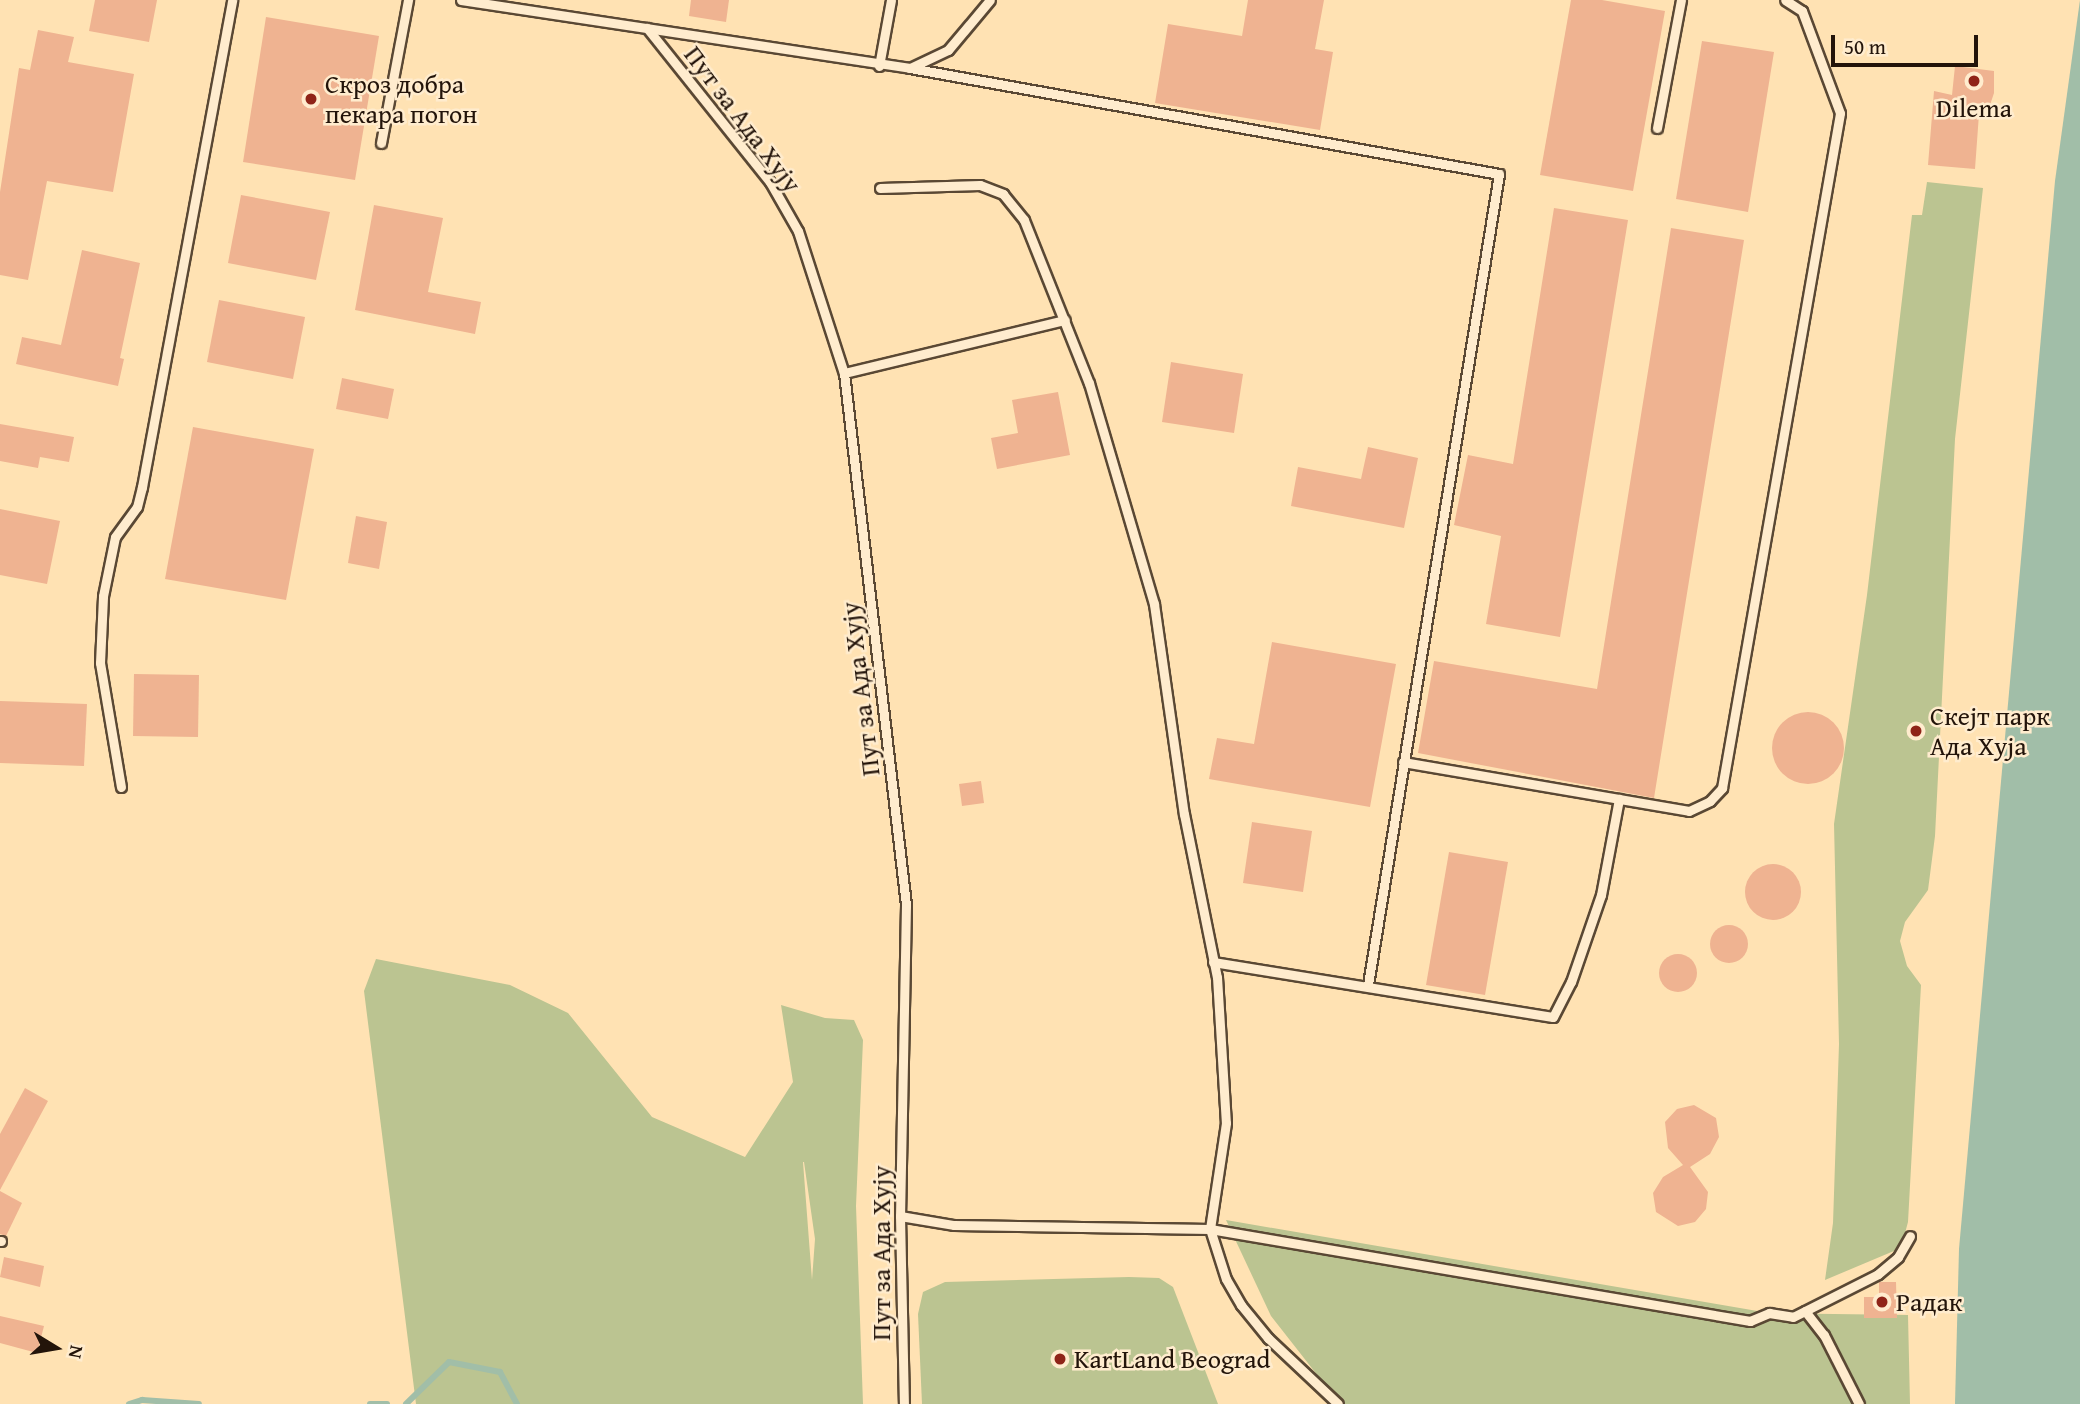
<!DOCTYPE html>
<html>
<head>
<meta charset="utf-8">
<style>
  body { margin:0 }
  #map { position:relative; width:2080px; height:1404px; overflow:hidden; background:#ffe2b3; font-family:"Gentium Book Plus",serif }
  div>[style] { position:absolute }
  .green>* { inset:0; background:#bbc491 }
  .water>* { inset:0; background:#a1bea8 }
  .stream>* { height:6px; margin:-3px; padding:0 3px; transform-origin:3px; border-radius:3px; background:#a1bea8 }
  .building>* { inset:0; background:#efb391 }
  .round { border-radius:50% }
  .roads { filter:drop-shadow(2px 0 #5a4834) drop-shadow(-2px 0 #5a4834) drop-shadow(0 2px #5a4834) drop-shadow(0 -2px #5a4834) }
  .lane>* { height:9px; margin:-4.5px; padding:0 4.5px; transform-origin:4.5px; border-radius:4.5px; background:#ffecce }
  .dots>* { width:19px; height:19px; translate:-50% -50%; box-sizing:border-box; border:4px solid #ffecce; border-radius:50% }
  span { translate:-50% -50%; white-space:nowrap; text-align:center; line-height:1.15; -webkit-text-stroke:5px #ffecce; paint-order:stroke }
  .poi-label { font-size:26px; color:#23140a }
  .left { translate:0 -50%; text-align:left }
  .street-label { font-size:26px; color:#23140a }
  .north { position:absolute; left:21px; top:1313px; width:70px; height:70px; -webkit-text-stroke:5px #ffecce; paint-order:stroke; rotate:101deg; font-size:19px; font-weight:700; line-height:28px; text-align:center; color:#23140a }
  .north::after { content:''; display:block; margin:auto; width:24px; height:32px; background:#23140a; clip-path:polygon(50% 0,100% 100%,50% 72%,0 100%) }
  .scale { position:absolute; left:1831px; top:35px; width:147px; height:32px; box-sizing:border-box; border:4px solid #23140a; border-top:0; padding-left:9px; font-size:21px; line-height:24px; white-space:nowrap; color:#23140a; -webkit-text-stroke:5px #ffecce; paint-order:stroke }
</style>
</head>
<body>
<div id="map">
  <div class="green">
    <div style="clip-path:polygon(1927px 182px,1983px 188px,1955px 439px,1935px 836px,1928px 890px,1905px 922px,1900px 941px,1907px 966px,1921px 985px,1908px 1222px,1901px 1248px,1825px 1280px,1833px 1223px,1839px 1044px,1834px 824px,1867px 595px,1912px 215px,1922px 215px)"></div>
    <div style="clip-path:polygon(evenodd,376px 959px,510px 985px,568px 1013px,652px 1117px,745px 1157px,793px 1082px,781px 1005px,825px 1018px,854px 1020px,863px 1040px,856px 1206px,863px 1404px,416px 1404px,364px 991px,376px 959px,804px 1162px,815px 1239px,812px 1280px,803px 1162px,804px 1162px)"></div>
    <div style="clip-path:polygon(1226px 1220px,1769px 1313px,1908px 1315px,1910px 1404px,1340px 1404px,1271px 1316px)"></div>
    <div style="clip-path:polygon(1129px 1277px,1159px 1278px,1173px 1287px,1218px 1404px,922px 1404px,918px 1314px,923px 1292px,945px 1282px)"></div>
  </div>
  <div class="water">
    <div style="clip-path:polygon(2080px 0,2080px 1404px,1955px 1404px,1959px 1249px,2055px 181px)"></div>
  </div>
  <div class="stream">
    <div style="left:129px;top:1404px;width:14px;rotate:-17deg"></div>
    <div style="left:142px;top:1400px;width:57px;rotate:4deg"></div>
    <div style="left:370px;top:1404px;width:17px"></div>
    <div style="left:406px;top:1404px;width:60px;rotate:-44.3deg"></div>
    <div style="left:449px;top:1362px;width:52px;rotate:11.1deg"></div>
    <div style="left:500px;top:1372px;width:36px;rotate:62deg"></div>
  </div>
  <div class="building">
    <div style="clip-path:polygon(95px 0,157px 0,149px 42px,89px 31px)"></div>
    <div style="clip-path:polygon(691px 0,729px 0,726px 22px,689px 16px)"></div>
    <div style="clip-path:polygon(1248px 0,1324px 0,1315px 49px,1333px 52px,1320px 130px,1155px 103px,1168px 24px,1242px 36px)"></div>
    <div style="clip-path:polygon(1571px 0,1602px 0,1665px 11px,1633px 191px,1540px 175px)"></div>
    <div style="clip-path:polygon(266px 17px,379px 36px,355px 180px,243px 162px)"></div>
    <div style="clip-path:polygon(38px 30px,74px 37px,68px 62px,134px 74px,113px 192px,47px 181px,28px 280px,0 275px,0 192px,19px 68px,30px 70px)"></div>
    <div style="clip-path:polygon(1702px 41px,1774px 52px,1748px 212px,1676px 199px)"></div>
    <div style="clip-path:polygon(1955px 66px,1994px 71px,1994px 93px,1990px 105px,1979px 114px,1975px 169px,1928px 165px,1934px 91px,1952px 95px)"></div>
    <div style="clip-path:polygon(241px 195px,330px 212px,316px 280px,228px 263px)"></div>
    <div style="clip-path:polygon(374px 205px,443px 218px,428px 292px,481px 302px,475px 334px,355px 310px)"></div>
    <div style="clip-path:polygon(1554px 208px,1628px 220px,1560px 637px,1486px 624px,1501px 536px,1454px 525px,1468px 455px,1513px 464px)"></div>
    <div style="clip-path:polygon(1671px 228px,1744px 240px,1654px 798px,1418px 753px,1434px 661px,1597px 689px)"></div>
    <div style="clip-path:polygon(82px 250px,140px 263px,120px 358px,124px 359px,118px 386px,16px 364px,22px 337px,61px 345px)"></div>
    <div style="clip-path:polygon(219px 300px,305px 317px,293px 379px,207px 362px)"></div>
    <div style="clip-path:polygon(1171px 362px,1243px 374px,1234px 433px,1162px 422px)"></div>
    <div style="clip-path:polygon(342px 378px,394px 389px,388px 419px,336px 409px)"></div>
    <div style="clip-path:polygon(1058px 392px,1070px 455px,997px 469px,991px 438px,1018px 433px,1012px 400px)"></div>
    <div style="clip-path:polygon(0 424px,74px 437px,69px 462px,40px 457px,38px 468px,0 461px)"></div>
    <div style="clip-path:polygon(193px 427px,314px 449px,286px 600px,165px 579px)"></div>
    <div style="clip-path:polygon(1368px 447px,1418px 458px,1404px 528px,1291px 506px,1298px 467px,1361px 479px)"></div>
    <div style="clip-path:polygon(0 509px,60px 521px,47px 584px,0 575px)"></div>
    <div style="clip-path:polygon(356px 516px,387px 522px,379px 569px,348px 563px)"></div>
    <div style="clip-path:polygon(1272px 642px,1396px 664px,1370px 807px,1209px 779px,1217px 738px,1254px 744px)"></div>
    <div style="clip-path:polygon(134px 674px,199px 675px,198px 737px,133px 736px)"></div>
    <div style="clip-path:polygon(0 701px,87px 704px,84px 766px,0 763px)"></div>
    <div class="round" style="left:1772px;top:712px;width:72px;height:72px"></div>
    <div style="clip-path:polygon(981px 781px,984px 803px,962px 806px,959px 784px)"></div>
    <div style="clip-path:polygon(1252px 822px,1312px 831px,1303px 892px,1243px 883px)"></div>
    <div style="clip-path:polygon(1449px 852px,1508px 862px,1485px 995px,1426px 985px)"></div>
    <div class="round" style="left:1745px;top:864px;width:56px;height:56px"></div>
    <div class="round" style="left:1710px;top:925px;width:38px;height:38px"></div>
    <div class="round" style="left:1659px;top:954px;width:38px;height:38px"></div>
    <div style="clip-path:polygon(25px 1088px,48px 1101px,0 1190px,0 1134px)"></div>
    <div style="clip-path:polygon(1694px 1105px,1716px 1118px,1719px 1137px,1710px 1154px,1690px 1167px,1708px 1192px,1706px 1209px,1695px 1222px,1678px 1226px,1656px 1212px,1653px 1193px,1663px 1177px,1683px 1165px,1668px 1148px,1665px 1122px,1677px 1109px)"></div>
    <div style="clip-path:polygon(0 1191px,22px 1203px,6px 1236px,0 1234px)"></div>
    <div style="clip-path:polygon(4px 1257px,44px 1266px,40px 1287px,0 1277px)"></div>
    <div style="clip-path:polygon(1879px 1282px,1896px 1282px,1897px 1318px,1864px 1318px,1864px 1297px,1879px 1297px)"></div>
    <div style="clip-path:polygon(0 1316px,44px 1326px,37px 1353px,0 1343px)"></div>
  </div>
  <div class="roads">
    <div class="lane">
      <div style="left:461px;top:0;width:454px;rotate:8.6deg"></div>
      <div style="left:910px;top:68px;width:42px;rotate:-25.3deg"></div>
      <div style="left:948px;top:50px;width:65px;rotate:-50deg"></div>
      <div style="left:647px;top:28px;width:197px;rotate:51.4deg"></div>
      <div style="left:770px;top:182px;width:56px;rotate:60.3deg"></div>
      <div style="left:798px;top:231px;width:149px;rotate:72.1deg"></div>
      <div style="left:844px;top:373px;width:536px;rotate:83.35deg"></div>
      <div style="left:906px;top:905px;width:311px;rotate:91.1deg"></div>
      <div style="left:900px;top:1216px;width:188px;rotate:88.8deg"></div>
      <div style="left:879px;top:66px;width:67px;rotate:-79.7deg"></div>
      <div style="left:910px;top:68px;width:598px;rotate:10.2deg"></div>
      <div style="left:1499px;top:174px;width:822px;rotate:99.18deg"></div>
      <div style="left:1657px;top:128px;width:130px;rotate:-79.4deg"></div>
      <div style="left:381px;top:143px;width:146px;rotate:-79.3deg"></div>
      <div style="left:880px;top:188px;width:100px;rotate:-1.7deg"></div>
      <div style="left:980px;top:185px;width:25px;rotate:21deg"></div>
      <div style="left:1003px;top:194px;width:33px;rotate:51deg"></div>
      <div style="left:1024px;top:220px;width:175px;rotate:68.3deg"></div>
      <div style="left:1089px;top:383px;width:230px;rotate:73.6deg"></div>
      <div style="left:1154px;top:604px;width:212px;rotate:81.9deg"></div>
      <div style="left:1184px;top:814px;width:166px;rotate:78.6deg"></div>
      <div style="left:1217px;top:977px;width:146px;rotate:86.5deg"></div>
      <div style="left:1226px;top:1123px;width:107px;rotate:98.6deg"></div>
      <div style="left:1210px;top:1229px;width:52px;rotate:72.3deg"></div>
      <div style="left:1226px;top:1279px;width:30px;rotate:60deg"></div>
      <div style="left:1241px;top:1305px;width:43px;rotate:50.7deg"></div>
      <div style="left:1268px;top:1338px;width:96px;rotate:43.3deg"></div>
      <div style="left:844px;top:373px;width:227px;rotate:-13.5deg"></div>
      <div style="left:1403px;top:762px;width:290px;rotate:9.7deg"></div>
      <div style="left:1689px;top:811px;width:23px;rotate:-25deg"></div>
      <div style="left:1710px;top:801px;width:18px;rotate:-47deg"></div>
      <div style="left:1722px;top:788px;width:685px;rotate:-80.08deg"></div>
      <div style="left:1840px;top:113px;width:109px;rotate:-110.4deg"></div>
      <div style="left:1802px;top:11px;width:20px;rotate:-147deg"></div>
      <div style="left:121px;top:787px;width:126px;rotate:-99.6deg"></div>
      <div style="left:100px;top:663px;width:67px;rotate:-87.4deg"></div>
      <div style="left:103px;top:596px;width:60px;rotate:-78.5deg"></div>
      <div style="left:115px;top:537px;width:37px;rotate:-54deg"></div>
      <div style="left:137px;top:507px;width:21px;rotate:-76deg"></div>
      <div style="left:142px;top:487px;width:495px;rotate:-79.5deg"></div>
      <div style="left:1213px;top:962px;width:344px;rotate:9.2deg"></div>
      <div style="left:1553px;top:1017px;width:39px;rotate:-63deg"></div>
      <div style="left:1571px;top:982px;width:92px;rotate:-71deg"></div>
      <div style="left:1601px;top:895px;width:98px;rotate:-79.4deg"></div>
      <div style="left:900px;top:1216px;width:55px;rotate:9.5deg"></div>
      <div style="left:954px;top:1225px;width:256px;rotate:0.9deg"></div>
      <div style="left:1210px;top:1229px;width:548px;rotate:9.67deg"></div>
      <div style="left:1750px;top:1321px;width:21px;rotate:-23deg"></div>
      <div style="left:1769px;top:1313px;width:24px;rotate:9deg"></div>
      <div style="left:1793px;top:1317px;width:95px;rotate:-26.8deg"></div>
      <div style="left:1878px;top:1274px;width:26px;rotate:-40deg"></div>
      <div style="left:1898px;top:1257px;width:24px;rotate:-60deg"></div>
      <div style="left:0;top:1241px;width:1px"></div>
      <div style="left:1805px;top:1311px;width:31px;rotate:52deg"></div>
      <div style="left:1824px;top:1335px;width:77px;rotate:63.1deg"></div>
    </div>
  </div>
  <div class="dots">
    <div style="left:1974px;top:81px;background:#8f2418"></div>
    <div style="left:311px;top:99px;background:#8f2418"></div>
    <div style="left:1916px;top:731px;background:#8f2418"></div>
    <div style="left:1882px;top:1302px;background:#8f2418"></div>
    <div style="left:1060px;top:1359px;background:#8f2418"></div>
  </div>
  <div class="poi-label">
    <span class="left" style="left:325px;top:99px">Скроз добра<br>пекара погон</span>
    <span style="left:1974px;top:108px">Dilema</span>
    <span class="left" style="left:1930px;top:731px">Скејт парк<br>Ада Хуја</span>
    <span class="left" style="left:1896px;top:1302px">Радак</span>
    <span class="left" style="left:1074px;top:1359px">KartLand Beograd</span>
  </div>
  <div class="street-label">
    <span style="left:743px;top:119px;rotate:53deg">Пут за Ада Хују</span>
    <span style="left:860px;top:689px;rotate:-97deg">Пут за Ада Хују</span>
    <span style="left:881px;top:1253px;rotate:-90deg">Пут за Ада Хују</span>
  </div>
  <div class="north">N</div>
  <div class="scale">50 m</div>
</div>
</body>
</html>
